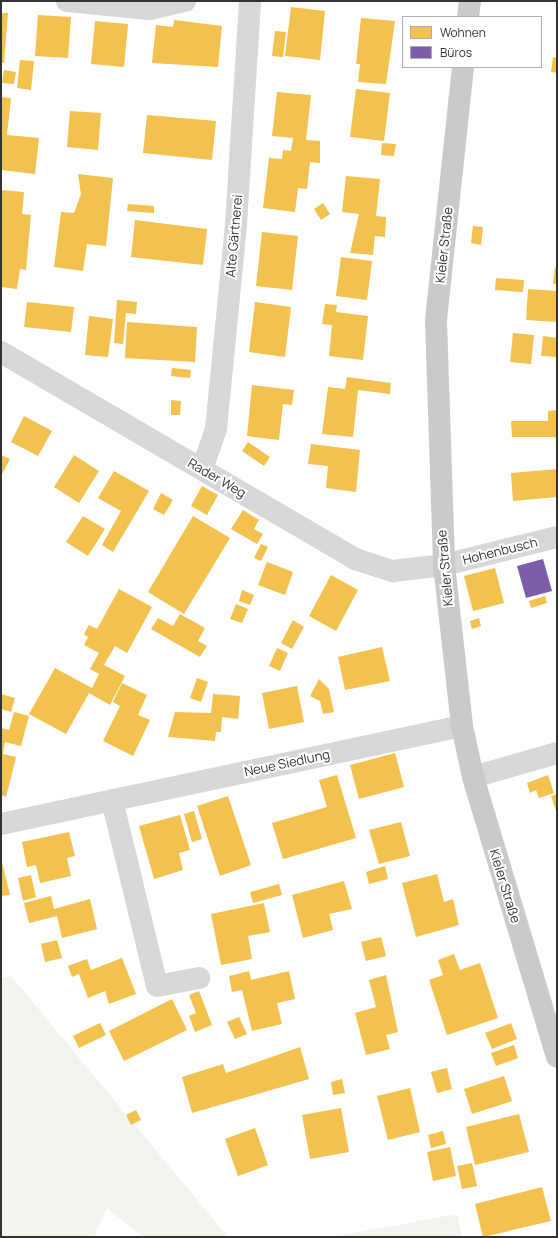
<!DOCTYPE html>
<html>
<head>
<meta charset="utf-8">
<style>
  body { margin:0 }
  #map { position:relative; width:558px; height:1238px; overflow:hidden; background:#fff; font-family:Manrope,sans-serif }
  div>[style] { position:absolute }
  .green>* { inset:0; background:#f1f5ed }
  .homes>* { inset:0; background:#f2c14e }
  .offices>* { inset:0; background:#7b5ea7 }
  .minor>* { height:22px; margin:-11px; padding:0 11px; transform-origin:11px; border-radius:11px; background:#d7d7d7 }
  .major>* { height:22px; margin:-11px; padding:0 11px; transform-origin:11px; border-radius:11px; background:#cacaca }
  span { translate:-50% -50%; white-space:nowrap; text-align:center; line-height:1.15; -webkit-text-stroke:4px #fff; paint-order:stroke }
  .street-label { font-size:13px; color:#333 }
  .frame { position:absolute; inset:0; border:2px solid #333; pointer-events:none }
  .legend { position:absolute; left:402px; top:16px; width:140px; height:52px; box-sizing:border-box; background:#fff; border:1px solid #adadad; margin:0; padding:5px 7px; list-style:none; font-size:12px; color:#333 }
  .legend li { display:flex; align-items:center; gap:8px; height:20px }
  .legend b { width:20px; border:1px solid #adadad }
</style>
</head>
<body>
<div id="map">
  <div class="green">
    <div style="clip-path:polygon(11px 976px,228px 1237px,143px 1237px,107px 1208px,94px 1237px,1px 1237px,1px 978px)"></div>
    <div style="clip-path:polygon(457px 1214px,462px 1237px,332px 1237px)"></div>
  </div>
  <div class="homes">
    <div style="clip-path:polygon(291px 7px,325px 11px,320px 60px,285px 56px)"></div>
    <div style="clip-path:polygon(1px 13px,8px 13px,4px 63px,1px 63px)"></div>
    <div style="clip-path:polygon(38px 15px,71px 17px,68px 58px,35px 56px)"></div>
    <div style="clip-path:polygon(361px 18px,395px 21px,386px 84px,358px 82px,360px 64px,356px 64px)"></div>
    <div style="clip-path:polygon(174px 20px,222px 26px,218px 67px,152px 63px,156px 25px,173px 27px)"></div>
    <div style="clip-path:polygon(95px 21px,128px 24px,124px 67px,91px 64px)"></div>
    <div style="clip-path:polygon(275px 31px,286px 32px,283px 57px,272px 56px)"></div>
    <div style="clip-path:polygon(553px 57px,557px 58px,557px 73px,551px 72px)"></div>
    <div style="clip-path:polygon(20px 60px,34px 61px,31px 90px,17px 88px)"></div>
    <div style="clip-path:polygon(4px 70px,16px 72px,14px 84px,2px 83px)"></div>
    <div style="clip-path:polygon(356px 89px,390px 93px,384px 141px,350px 137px)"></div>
    <div style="clip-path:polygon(277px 92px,311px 95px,306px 140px,320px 141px,320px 163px,310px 162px,307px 189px,298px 188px,295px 212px,263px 208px,269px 158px,282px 159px,283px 150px,291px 151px,293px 138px,272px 136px)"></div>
    <div style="clip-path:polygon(1px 97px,11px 98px,7px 135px,39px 138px,35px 174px,1px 170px)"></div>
    <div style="clip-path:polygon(70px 111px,101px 113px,98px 150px,67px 147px)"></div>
    <div style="clip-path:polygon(147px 115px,216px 121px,212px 160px,143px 153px)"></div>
    <div style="clip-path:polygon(382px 143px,396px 144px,394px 156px,381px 155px)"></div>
    <div style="clip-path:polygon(78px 174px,113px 178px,106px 246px,87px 244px,83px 271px,54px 267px,61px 212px,74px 213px,81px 194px)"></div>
    <div style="clip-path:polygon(346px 176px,380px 179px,376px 216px,386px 217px,385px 237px,375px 236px,373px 255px,350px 253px,359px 214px,342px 212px)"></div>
    <div style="clip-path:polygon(1px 190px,24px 192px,22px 214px,31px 215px,26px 270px,20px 269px,17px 289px,1px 287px)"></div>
    <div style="clip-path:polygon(323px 203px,330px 214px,321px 220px,314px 209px)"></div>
    <div style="clip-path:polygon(128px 204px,154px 206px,154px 213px,127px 211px)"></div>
    <div style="clip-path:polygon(135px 220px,207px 229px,203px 265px,131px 257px)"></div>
    <div style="clip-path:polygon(473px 226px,483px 227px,481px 245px,471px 243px)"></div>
    <div style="clip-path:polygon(262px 232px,298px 236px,292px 290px,256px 286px)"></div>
    <div style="clip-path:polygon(341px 257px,372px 261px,367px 300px,336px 296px)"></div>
    <div style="clip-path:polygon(555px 267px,557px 267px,557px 284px,553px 284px)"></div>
    <div style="clip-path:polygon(496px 278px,524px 280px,523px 292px,495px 290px)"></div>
    <div style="clip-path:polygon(528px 289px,557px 291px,557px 322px,526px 320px)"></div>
    <div style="clip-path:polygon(117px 300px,137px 302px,136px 314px,126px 313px,123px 344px,114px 343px)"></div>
    <div style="clip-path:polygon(27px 302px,74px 307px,71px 332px,24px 327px)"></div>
    <div style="clip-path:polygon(255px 302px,291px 307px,285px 357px,249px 352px)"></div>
    <div style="clip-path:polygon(325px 304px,337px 305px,336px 312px,368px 316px,363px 360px,329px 356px,332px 325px,322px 324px)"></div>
    <div style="clip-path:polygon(89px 316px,113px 319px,108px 357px,85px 355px)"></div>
    <div style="clip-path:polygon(127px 322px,197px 327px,195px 362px,125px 358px)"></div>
    <div style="clip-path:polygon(513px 333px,534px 335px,531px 364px,510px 362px)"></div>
    <div style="clip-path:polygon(543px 336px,557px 338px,557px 357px,541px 356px)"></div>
    <div style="clip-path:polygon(172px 368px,191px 370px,190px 378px,171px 376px)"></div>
    <div style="clip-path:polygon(347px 377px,391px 383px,390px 394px,358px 390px,353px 437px,322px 434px,328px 387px,345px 389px)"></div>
    <div style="clip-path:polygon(252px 385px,294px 390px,292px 405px,283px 404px,279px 440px,247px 436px)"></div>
    <div style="clip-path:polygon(171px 400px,181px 401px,180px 415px,171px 415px)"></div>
    <div style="clip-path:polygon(557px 410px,557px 441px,555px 437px,512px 437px,511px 421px,548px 421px,548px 411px)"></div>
    <div style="clip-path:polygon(24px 416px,52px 431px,38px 456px,11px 442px)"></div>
    <div style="clip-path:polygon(248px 442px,270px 457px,264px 466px,242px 451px)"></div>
    <div style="clip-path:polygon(311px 444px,360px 450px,356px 492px,326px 488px,328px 466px,308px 464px)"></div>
    <div style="clip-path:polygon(1px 455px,10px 459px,1px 476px)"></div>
    <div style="clip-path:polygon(74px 455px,99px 471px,79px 503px,54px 487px)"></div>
    <div style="clip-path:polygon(557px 469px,557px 497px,513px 501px,511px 473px)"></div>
    <div style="clip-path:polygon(114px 471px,149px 491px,113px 552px,102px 545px,121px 511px,98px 498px)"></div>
    <div style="clip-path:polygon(202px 486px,218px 495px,207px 515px,191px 506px)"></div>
    <div style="clip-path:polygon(161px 493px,173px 500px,164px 515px,153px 509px)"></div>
    <div style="clip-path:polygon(243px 510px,259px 520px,254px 529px,263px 534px,257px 544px,231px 529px)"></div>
    <div style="clip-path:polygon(83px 516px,105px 529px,88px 556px,66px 542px)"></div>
    <div style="clip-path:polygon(193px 516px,230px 538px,184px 614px,148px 592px)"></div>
    <div style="clip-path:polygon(261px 544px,268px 547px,261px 561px,254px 558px)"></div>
    <div style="clip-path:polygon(267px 562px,293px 572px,285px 595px,258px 585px)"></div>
    <div style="clip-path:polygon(495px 568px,504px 603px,473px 611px,464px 576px)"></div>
    <div style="clip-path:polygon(331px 575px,358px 590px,336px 631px,309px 616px)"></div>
    <div style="clip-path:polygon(119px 589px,152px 607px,127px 653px,115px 646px,104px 665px,125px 676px,110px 705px,89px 693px,66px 734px,29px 714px,55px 668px,92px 688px,99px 674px,90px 669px,99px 653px,84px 645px,88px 637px,84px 634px,89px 625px,97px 629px)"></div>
    <div style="clip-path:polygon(242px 590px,254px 595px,250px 605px,239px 601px)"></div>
    <div style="clip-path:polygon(545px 596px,547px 603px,531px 608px,529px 601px)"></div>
    <div style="clip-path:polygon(236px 604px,248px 609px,242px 623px,230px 619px)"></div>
    <div style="clip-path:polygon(180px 614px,205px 628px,198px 641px,207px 646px,200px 657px,151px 629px,158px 618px,173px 626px)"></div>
    <div style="clip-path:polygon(479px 618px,481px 626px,472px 629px,470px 621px)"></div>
    <div style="clip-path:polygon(293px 620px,304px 627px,292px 649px,281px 643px)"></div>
    <div style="clip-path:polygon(382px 647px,390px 681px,345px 690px,338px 657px)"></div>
    <div style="clip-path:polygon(277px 648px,288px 653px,280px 671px,269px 666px)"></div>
    <div style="clip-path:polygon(197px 678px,208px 682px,201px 702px,190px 698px)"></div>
    <div style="clip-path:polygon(319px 679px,329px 689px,334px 712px,323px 714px,320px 701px,310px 696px)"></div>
    <div style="clip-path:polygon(122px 683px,147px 695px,138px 715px,150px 720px,133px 756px,103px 741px,120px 706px,113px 702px)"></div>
    <div style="clip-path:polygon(297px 686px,304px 722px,269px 729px,262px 693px)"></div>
    <div style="clip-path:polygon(1px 694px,15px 698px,11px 712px,1px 709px)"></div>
    <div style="clip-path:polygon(213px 694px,240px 696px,238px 719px,222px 717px,221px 732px,216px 732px,215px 741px,168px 737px,175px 712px,211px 713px)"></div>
    <div style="clip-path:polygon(14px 712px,29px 716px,21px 746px,5px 742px,3px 754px,16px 757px,6px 797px,1px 795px,1px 728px,9px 730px)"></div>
    <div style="clip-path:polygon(395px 753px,404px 787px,359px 799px,350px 765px)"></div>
    <div style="clip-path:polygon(337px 775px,356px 838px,283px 859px,272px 823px,327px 807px,319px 780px)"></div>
    <div style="clip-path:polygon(548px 775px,554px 793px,539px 798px,536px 790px,530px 793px,527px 783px)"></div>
    <div style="clip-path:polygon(557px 794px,557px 814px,551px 796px)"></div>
    <div style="clip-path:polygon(228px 796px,251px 865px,220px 876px,197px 806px)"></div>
    <div style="clip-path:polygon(194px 811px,202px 839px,192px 842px,184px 814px)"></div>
    <div style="clip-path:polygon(180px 815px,190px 850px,179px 853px,183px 870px,154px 879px,139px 826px)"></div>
    <div style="clip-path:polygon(401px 822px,410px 856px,379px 864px,369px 830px)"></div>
    <div style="clip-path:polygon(69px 832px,75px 856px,67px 858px,71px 876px,40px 883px,36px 865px,27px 867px,22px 842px)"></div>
    <div style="clip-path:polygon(1px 858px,10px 895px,1px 896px)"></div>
    <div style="clip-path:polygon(385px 866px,388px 879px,369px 884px,366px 872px)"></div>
    <div style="clip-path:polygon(437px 874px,444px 902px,453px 899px,459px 925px,416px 937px,402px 883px)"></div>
    <div style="clip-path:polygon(31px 875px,36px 897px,23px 901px,18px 878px)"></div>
    <div style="clip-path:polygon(344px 881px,352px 909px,329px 914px,333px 930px,303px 938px,292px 895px)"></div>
    <div style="clip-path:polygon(279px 884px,282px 895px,253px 903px,250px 892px)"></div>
    <div style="clip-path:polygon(51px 896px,54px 909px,90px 899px,97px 929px,62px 938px,57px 916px,29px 923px,24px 903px)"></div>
    <div style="clip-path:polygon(264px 903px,270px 932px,248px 936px,252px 959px,221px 965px,211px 914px)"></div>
    <div style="clip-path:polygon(381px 937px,386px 956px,366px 961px,361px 942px)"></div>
    <div style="clip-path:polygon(57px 940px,62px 958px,45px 962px,41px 944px)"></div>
    <div style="clip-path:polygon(454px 954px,460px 970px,480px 963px,498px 1018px,447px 1035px,429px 980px,443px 975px,438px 960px)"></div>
    <div style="clip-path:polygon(122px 958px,136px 994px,109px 1004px,105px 991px,88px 998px,79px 974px,72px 977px,68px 966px,87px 959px,91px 970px)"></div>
    <div style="clip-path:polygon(249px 971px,251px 980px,289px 971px,295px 999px,277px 1003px,282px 1024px,252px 1031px,242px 990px,232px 992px,229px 976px)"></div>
    <div style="clip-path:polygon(386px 975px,398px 1032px,386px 1035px,390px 1049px,366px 1055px,355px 1013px,376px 1007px,369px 980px)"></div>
    <div style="clip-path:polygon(199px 991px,212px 1025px,195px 1032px,189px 1016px,196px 1013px,189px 995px)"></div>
    <div style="clip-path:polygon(172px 999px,187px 1030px,124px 1061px,109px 1031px)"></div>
    <div style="clip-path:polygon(239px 1017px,247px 1034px,235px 1039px,227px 1022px)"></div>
    <div style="clip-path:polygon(100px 1023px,106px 1035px,79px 1048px,73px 1036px)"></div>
    <div style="clip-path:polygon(511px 1023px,517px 1039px,492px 1049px,485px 1033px)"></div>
    <div style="clip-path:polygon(514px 1045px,518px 1058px,496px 1066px,491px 1053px)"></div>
    <div style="clip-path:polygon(300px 1047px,309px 1079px,192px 1113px,182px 1077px,223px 1064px,226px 1073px)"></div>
    <div style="clip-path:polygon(447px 1068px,452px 1089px,437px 1093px,431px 1072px)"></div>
    <div style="clip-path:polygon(504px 1076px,512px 1101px,472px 1114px,464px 1089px)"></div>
    <div style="clip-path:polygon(342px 1079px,345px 1093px,333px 1095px,331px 1082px)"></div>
    <div style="clip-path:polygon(410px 1088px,420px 1132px,388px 1140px,377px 1096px)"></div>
    <div style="clip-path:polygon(341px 1108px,349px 1152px,310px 1159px,302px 1115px)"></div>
    <div style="clip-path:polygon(136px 1110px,141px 1120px,131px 1125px,126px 1115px)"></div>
    <div style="clip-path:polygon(519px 1114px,529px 1152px,475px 1165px,466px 1127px)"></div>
    <div style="clip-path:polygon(255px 1128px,268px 1165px,238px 1176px,225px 1139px)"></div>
    <div style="clip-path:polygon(443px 1131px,446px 1144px,431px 1148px,428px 1135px)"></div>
    <div style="clip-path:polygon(450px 1147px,456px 1176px,433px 1181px,427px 1152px)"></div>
    <div style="clip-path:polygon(472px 1163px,477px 1186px,462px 1189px,457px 1166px)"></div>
    <div style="clip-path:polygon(542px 1187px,551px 1221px,483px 1237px,475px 1204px)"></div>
  </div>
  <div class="offices">
    <div style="clip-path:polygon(543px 559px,552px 591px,526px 598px,517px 566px)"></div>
  </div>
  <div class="minor">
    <div style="left:67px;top:1px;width:83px;rotate:5.5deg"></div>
    <div style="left:150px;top:9px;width:36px;rotate:-13deg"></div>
    <div style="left:1px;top:352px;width:410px;rotate:30.3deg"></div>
    <div style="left:355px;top:559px;width:40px;rotate:18deg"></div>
    <div style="left:393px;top:571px;width:51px;rotate:-6.7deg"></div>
    <div style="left:444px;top:565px;width:116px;rotate:-13.9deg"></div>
    <div style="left:202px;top:469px;width:42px;rotate:-70.7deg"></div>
    <div style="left:216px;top:429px;width:206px;rotate:-84.4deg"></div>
    <div style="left:236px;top:224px;width:223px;rotate:-86.4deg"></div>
    <div style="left:473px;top:777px;width:87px;rotate:-15.9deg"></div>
    <div style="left:112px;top:800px;width:191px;rotate:76.4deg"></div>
    <div style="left:157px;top:986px;width:43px;rotate:-10.8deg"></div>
    <div style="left:1px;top:824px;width:471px;rotate:-12deg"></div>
  </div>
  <div class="major">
    <div style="left:468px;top:17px;width:16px;rotate:-83deg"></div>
    <div style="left:463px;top:67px;width:255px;rotate:96.1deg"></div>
    <div style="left:436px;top:321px;width:244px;rotate:88.1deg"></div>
    <div style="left:444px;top:565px;width:162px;rotate:83.6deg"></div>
    <div style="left:462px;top:726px;width:52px;rotate:77.8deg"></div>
    <div style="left:473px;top:777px;width:292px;rotate:73.3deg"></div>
  </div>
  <div class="street-label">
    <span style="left:234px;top:236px;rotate:-85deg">Alte Gärtnerei</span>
    <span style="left:444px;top:245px;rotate:-84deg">Kieler Straße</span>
    <span style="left:217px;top:478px;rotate:30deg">Rader Weg</span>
    <span style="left:500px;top:551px;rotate:-14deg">Hohenbusch</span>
    <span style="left:445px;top:568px;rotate:-95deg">Kieler Straße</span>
    <span style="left:287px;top:763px;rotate:-12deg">Neue Siedlung</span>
    <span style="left:505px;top:886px;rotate:73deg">Kieler Straße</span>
  </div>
  <div class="frame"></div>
  <ul class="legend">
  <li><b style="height:11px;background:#f2c14e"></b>Wohnen</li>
  <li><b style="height:11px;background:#7b5ea7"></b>Büros</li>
  </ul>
</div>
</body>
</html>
